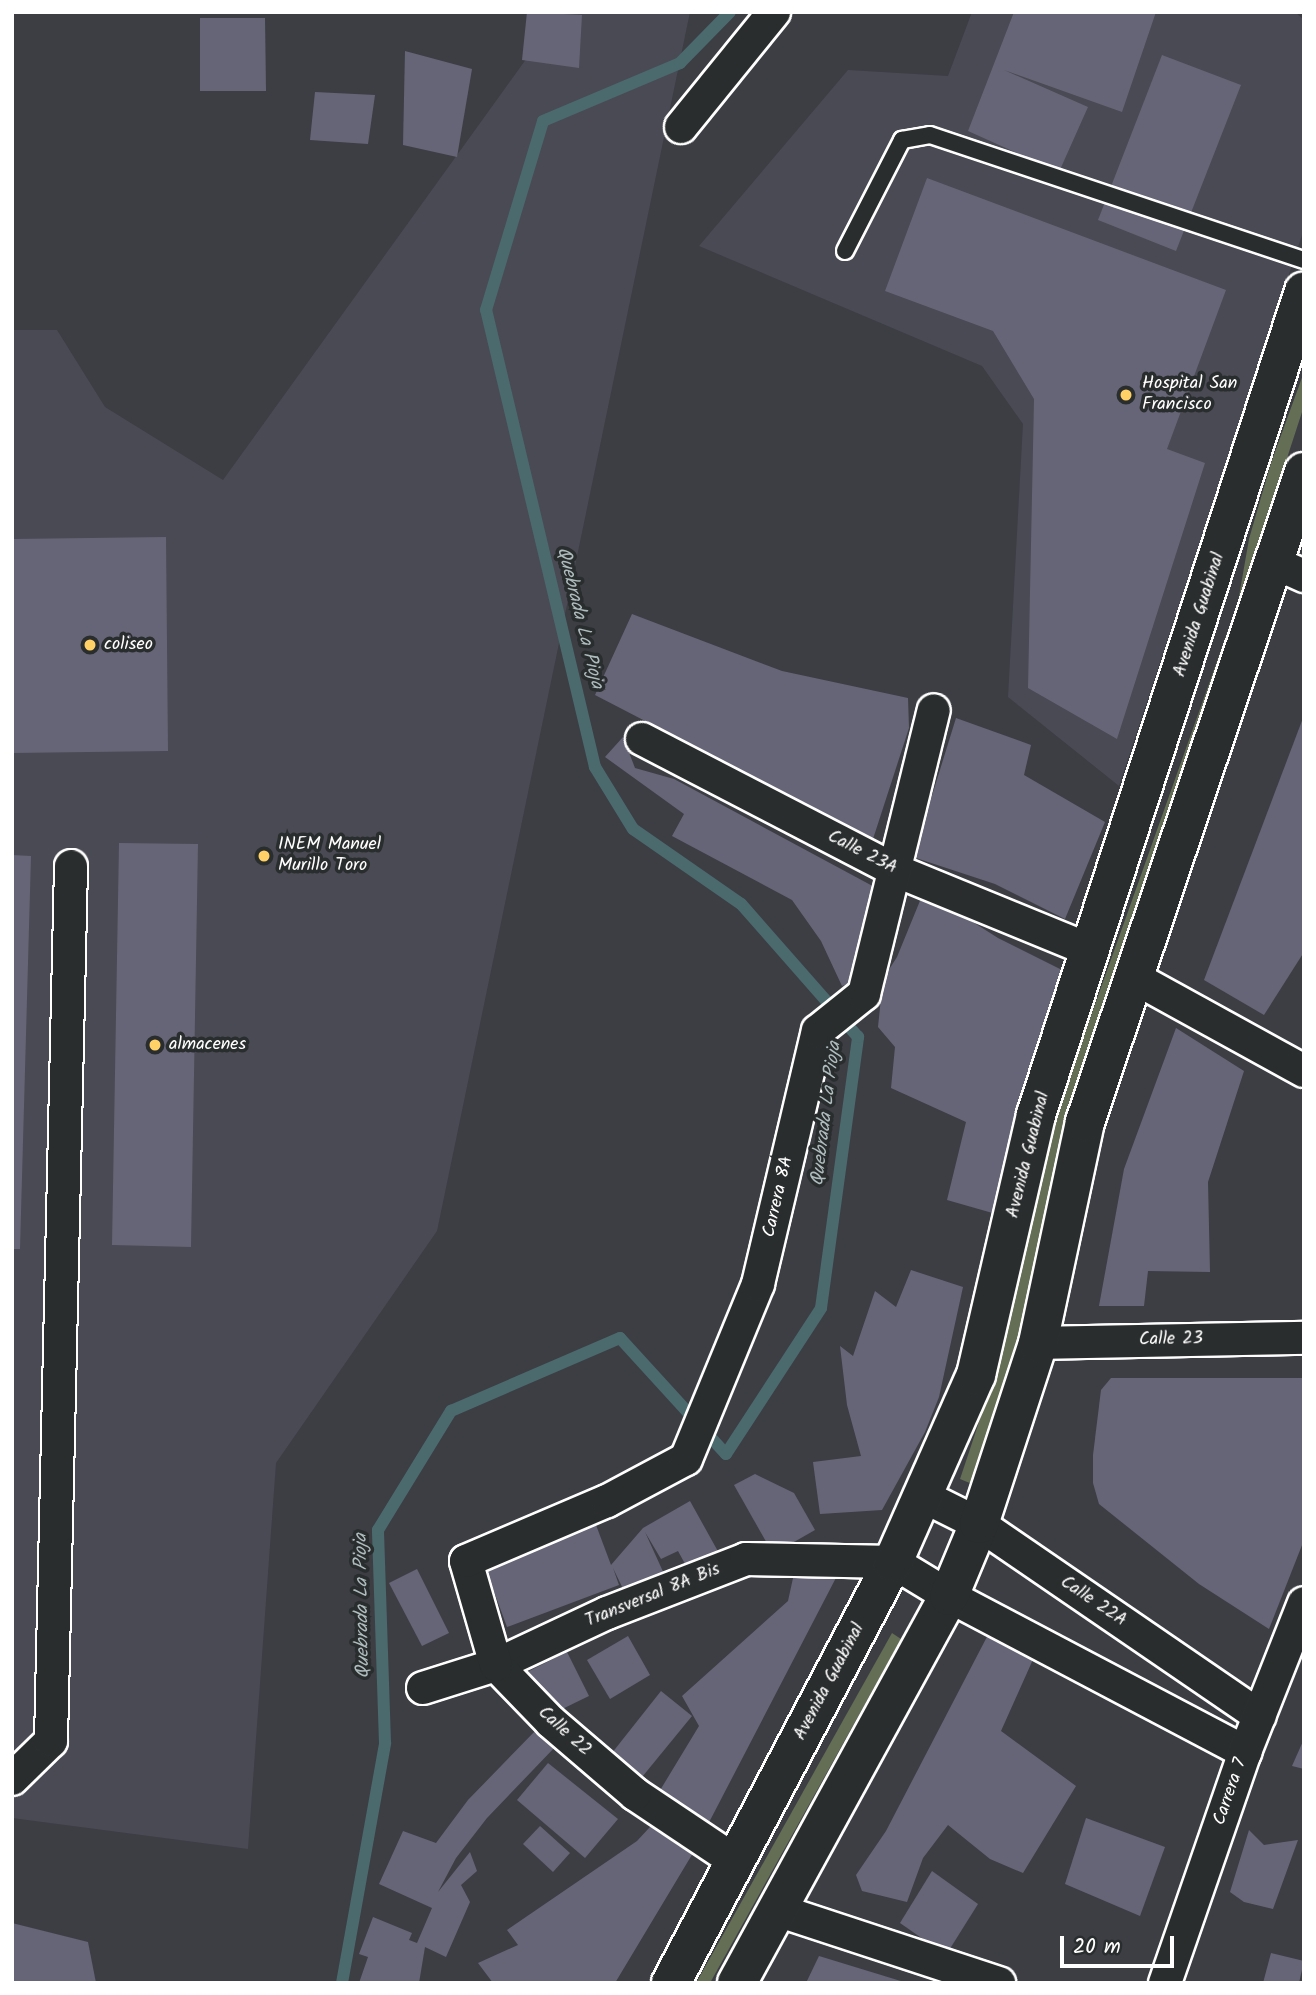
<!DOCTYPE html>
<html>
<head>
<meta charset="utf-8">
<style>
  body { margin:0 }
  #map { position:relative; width:1316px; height:1995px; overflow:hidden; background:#3c3e44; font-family:Kalam,sans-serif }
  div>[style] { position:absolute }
  .built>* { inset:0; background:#494a53 }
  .green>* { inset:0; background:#646e55 }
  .stream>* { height:12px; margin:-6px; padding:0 6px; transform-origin:6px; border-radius:6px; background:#4b6a6d }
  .building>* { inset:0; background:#666577 }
  .roads { filter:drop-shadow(2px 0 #fff) drop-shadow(-2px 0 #fff) drop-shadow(0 2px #fff) drop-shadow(0 -2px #fff) }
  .lane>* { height:16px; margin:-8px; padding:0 8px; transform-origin:8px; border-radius:8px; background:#2a2d2e }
  .street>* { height:32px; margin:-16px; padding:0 16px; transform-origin:16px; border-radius:16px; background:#2a2d2e }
  .primary>* { height:38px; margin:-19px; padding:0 19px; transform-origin:19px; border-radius:19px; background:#2a2d2e }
  .dots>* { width:19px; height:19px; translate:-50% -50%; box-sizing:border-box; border:4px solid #2a2d2e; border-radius:50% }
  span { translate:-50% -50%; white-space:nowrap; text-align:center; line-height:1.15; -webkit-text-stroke:7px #2a2d2e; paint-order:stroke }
  .poi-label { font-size:18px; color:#fff }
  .left { translate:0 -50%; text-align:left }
  .street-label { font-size:18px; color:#fff }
  .water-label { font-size:19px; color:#aebcbd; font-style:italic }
  .frame { position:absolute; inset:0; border:14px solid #fff; pointer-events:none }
  .scale { position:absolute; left:1060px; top:1936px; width:114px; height:32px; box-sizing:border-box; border:4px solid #fff; border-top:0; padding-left:9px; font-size:21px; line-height:24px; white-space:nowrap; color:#fff; -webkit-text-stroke:5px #2a2d2e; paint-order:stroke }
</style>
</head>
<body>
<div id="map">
  <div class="built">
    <div style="clip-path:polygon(560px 12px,690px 12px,437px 1231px,276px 1463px,248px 1849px,12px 1818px,12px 330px,57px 330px,105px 407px,223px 480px)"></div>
    <div style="clip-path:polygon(972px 12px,1295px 12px,1304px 20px,1304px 229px,1119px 786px,1008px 697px,1023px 424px,982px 366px,699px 246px,848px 70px,948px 76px)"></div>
  </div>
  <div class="green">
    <div style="clip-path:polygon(1304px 372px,1304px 406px,1259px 544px,1249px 607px,977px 1486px,960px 1479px,1003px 1350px,1055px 1117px,1238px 602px,1249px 539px,1271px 463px)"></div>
    <div style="clip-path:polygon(892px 1633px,901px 1639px,710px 1983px,696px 1983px)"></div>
  </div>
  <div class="stream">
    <div style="left:342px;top:1983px;width:244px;rotate:-79.8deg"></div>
    <div style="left:385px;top:1743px;width:213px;rotate:-91.9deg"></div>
    <div style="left:378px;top:1530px;width:140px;rotate:-58.5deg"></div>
    <div style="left:451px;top:1411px;width:184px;rotate:-23.4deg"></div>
    <div style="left:620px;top:1338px;width:157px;rotate:47.6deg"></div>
    <div style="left:726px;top:1454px;width:174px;rotate:-56.9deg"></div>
    <div style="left:821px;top:1308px;width:274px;rotate:-82.2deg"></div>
    <div style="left:858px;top:1037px;width:177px;rotate:-131.3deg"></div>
    <div style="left:741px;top:904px;width:131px;rotate:-145.2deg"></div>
    <div style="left:633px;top:829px;width:73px;rotate:-121.5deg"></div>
    <div style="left:595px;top:767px;width:470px;rotate:-103.4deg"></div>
    <div style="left:486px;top:310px;width:197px;rotate:-73.2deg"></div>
    <div style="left:543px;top:121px;width:149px;rotate:-22.9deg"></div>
    <div style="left:680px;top:63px;width:71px;rotate:-45.6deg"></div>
  </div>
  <div class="building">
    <div style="clip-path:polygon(527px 12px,582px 15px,579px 68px,522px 60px)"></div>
    <div style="clip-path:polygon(1014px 12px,1156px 12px,1122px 112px,1004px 70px,1088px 107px,1059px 172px,968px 131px)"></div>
    <div style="clip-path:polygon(200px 18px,265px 18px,266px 91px,200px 91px)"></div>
    <div style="clip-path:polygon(405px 51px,472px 69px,457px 157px,403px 145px)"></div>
    <div style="clip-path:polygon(1162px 55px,1241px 85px,1176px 251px,1098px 220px)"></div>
    <div style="clip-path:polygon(315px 92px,375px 95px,368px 144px,310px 140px)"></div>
    <div style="clip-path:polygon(927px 178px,1226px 290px,1167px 449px,1205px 463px,1117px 739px,1028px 688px,1034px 399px,993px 331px,885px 291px)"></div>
    <div style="clip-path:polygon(166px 537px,168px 751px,12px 753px,12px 539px)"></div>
    <div style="clip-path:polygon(632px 614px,782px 671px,908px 698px,909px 728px,873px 839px,595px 695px)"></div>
    <div style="clip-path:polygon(956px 718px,1031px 745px,1024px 775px,1105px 822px,1065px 919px,995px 884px,913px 857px)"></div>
    <div style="clip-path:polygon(1303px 718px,1304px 952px,1264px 1015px,1204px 980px)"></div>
    <div style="clip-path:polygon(623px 737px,635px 768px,674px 779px,880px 890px,857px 980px,842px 986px,821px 941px,792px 900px,672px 836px,684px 814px,605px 757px)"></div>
    <div style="clip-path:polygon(119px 843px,198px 844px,191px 1247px,112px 1245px)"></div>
    <div style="clip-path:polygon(12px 855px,31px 856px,20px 1249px,12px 1249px)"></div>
    <div style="clip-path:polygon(924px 891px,998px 938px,1064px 971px,1027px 1074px,996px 1214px,947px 1200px,966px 1122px,891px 1088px,895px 1047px,878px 1027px,883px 979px,897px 957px)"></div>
    <div style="clip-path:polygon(1176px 1028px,1244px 1071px,1208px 1182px,1210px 1272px,1148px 1271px,1144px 1306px,1099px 1306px,1124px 1169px)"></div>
    <div style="clip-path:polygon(911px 1270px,963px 1287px,939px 1397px,925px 1432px,882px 1510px,820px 1514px,813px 1462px,861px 1456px,847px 1405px,840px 1346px,853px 1356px,875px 1291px,896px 1307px)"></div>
    <div style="clip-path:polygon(1111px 1378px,1304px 1378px,1304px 1540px,1269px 1629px,1199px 1584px,1099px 1504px,1093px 1483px,1093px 1455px,1101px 1390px)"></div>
    <div style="clip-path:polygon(755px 1474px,794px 1493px,815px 1530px,773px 1554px,734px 1485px)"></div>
    <div style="clip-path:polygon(690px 1501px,720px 1555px,690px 1573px,678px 1551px,661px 1559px,645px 1532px,665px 1576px,626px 1595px,613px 1568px,619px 1585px,507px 1627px,482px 1559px,593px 1517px,611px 1565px,643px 1528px)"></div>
    <div style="clip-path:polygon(417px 1569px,449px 1633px,422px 1646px,389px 1583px)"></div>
    <div style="clip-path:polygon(795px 1569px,839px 1572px,704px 1832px,659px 1792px,699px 1726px,682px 1696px,788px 1601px)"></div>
    <div style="clip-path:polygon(990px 1631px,1035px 1655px,1001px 1731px,1076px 1786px,1023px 1873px,990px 1859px,948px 1825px,923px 1858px,907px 1902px,862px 1891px,856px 1875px,886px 1831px)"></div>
    <div style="clip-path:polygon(628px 1636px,650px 1675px,610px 1699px,587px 1660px)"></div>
    <div style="clip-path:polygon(567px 1652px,589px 1696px,554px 1713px,519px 1676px)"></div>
    <div style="clip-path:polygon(661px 1691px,692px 1716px,638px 1782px,608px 1758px)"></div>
    <div style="clip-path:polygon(537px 1729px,555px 1747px,487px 1818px,456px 1858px,438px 1892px,470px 1852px,477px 1871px,461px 1885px,470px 1902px,446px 1957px,425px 1947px,419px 1983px,359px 1983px,368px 1957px,359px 1954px,373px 1917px,412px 1933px,409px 1940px,417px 1943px,432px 1908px,379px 1884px,403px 1831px,436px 1843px,468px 1800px)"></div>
    <div style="clip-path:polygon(1304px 1739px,1304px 1769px,1292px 1766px)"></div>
    <div style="clip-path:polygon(548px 1763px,618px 1819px,585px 1858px,517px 1800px)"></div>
    <div style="clip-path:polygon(662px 1814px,699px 1843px,615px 1983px,493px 1983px,478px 1963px,518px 1945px,507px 1930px,637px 1841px)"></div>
    <div style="clip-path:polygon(1086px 1818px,1165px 1847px,1140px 1916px,1065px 1884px)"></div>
    <div style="clip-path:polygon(540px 1826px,570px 1853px,553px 1872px,523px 1844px)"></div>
    <div style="clip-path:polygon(1249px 1830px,1264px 1845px,1298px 1840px,1273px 1909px,1244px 1902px,1230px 1892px)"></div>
    <div style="clip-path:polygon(932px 1871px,978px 1904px,946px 1955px,900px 1923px)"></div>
    <div style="clip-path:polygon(12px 1923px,88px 1942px,96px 1983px,12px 1983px)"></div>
    <div style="clip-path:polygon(1271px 1953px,1304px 1961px,1299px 1983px,1263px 1983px)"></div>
    <div style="clip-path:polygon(819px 1956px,904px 1982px,904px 1983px,806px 1983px)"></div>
  </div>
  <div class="roads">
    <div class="lane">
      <div style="left:845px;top:251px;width:125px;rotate:-62.8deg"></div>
      <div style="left:902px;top:140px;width:28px;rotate:-10deg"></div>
      <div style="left:930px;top:135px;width:394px;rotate:18.5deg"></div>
    </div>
    <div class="street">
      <div style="left:681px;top:127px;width:148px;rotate:-51deg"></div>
      <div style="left:1275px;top:563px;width:32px;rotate:24deg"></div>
      <div style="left:642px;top:739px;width:287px;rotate:27.4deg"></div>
      <div style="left:897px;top:871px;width:209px;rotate:22.3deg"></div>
      <div style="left:1133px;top:977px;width:195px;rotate:28.8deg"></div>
      <div style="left:1038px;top:1343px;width:266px;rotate:-1.1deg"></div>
      <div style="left:923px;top:1496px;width:63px;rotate:26.6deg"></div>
      <div style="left:979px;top:1524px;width:340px;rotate:34.4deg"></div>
      <div style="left:423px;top:1688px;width:77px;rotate:-17.5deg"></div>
      <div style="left:496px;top:1665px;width:123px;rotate:-25.1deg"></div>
      <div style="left:607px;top:1613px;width:149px;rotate:-21.2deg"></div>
      <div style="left:746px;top:1559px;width:147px;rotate:1.2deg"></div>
      <div style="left:893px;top:1562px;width:66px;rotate:31.3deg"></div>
      <div style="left:949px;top:1596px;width:335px;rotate:27.8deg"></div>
      <div style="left:12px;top:1779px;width:54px;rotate:-44.3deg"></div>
      <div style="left:51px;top:1741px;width:875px;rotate:-88.69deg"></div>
      <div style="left:735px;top:1861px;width:120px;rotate:-146.2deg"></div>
      <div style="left:635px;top:1794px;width:111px;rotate:-139.4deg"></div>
      <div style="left:551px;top:1722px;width:79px;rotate:-134deg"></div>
      <div style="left:496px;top:1665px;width:108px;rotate:-106.1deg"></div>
      <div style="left:466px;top:1561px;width:153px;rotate:-23.1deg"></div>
      <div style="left:607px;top:1501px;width:89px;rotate:-28deg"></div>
      <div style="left:686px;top:1459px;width:189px;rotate:-67.6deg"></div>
      <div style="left:758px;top:1284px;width:260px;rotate:-76.7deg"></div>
      <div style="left:818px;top:1031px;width:59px;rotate:-38.8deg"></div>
      <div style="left:864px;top:994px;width:292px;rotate:-76.2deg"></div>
      <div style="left:777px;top:1910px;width:234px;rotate:18.2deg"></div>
      <div style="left:1165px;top:1983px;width:244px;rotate:-70.9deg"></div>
      <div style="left:1245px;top:1752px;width:160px;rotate:-68.4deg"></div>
    </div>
    <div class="primary">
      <div style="left:671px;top:1983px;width:476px;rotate:-62.2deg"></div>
      <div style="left:893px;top:1562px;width:205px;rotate:-66.1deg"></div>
      <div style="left:976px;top:1375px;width:267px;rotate:-77deg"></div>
      <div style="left:1036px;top:1115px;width:866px;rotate:-71.98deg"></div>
      <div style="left:737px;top:1983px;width:441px;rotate:-61.3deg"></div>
      <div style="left:949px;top:1596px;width:78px;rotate:-67.4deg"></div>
      <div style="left:979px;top:1524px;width:190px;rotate:-71.9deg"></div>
      <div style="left:1038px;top:1343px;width:226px;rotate:-78deg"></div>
      <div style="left:1085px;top:1122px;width:686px;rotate:-71.38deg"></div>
    </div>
  </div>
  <div class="dots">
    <div style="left:1126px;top:395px;background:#ffd166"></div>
    <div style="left:90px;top:645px;background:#ffd166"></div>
    <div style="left:264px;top:856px;background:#ffd166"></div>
    <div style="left:155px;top:1045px;background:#ffd166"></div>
  </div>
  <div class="poi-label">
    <span class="left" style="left:1142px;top:395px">Hospital San<br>Francisco</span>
    <span class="left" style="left:104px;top:645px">coliseo</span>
    <span class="left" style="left:278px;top:856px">INEM Manuel<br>Murillo Toro</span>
    <span class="left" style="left:169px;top:1045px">almacenes</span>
  </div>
  <div class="street-label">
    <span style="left:1200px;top:615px;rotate:-72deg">Avenida Guabinal</span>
    <span style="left:862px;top:853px;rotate:27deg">Calle 23A</span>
    <span style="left:1029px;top:1155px;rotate:-76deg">Avenida Guabinal</span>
    <span style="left:779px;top:1197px;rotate:-77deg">Carrera 8A</span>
    <span style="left:1171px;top:1340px;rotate:-1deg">Calle 23</span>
    <span style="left:653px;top:1596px;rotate:-22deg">Transversal 8A Bis</span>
    <span style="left:1093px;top:1602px;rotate:34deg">Calle 22A</span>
    <span style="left:830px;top:1682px;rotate:-62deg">Avenida Guabinal</span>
    <span style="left:564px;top:1732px;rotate:42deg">Calle 22</span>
    <span style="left:1231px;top:1792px;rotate:-71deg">Carrera 7</span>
  </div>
  <div class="water-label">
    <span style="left:579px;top:618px;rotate:76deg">Quebrada La Pioja</span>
    <span style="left:827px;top:1114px;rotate:-83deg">Quebrada La Pioja</span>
    <span style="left:363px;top:1606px;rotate:-91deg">Quebrada La Pioja</span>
  </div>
  <div class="frame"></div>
  <div class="scale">20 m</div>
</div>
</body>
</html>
